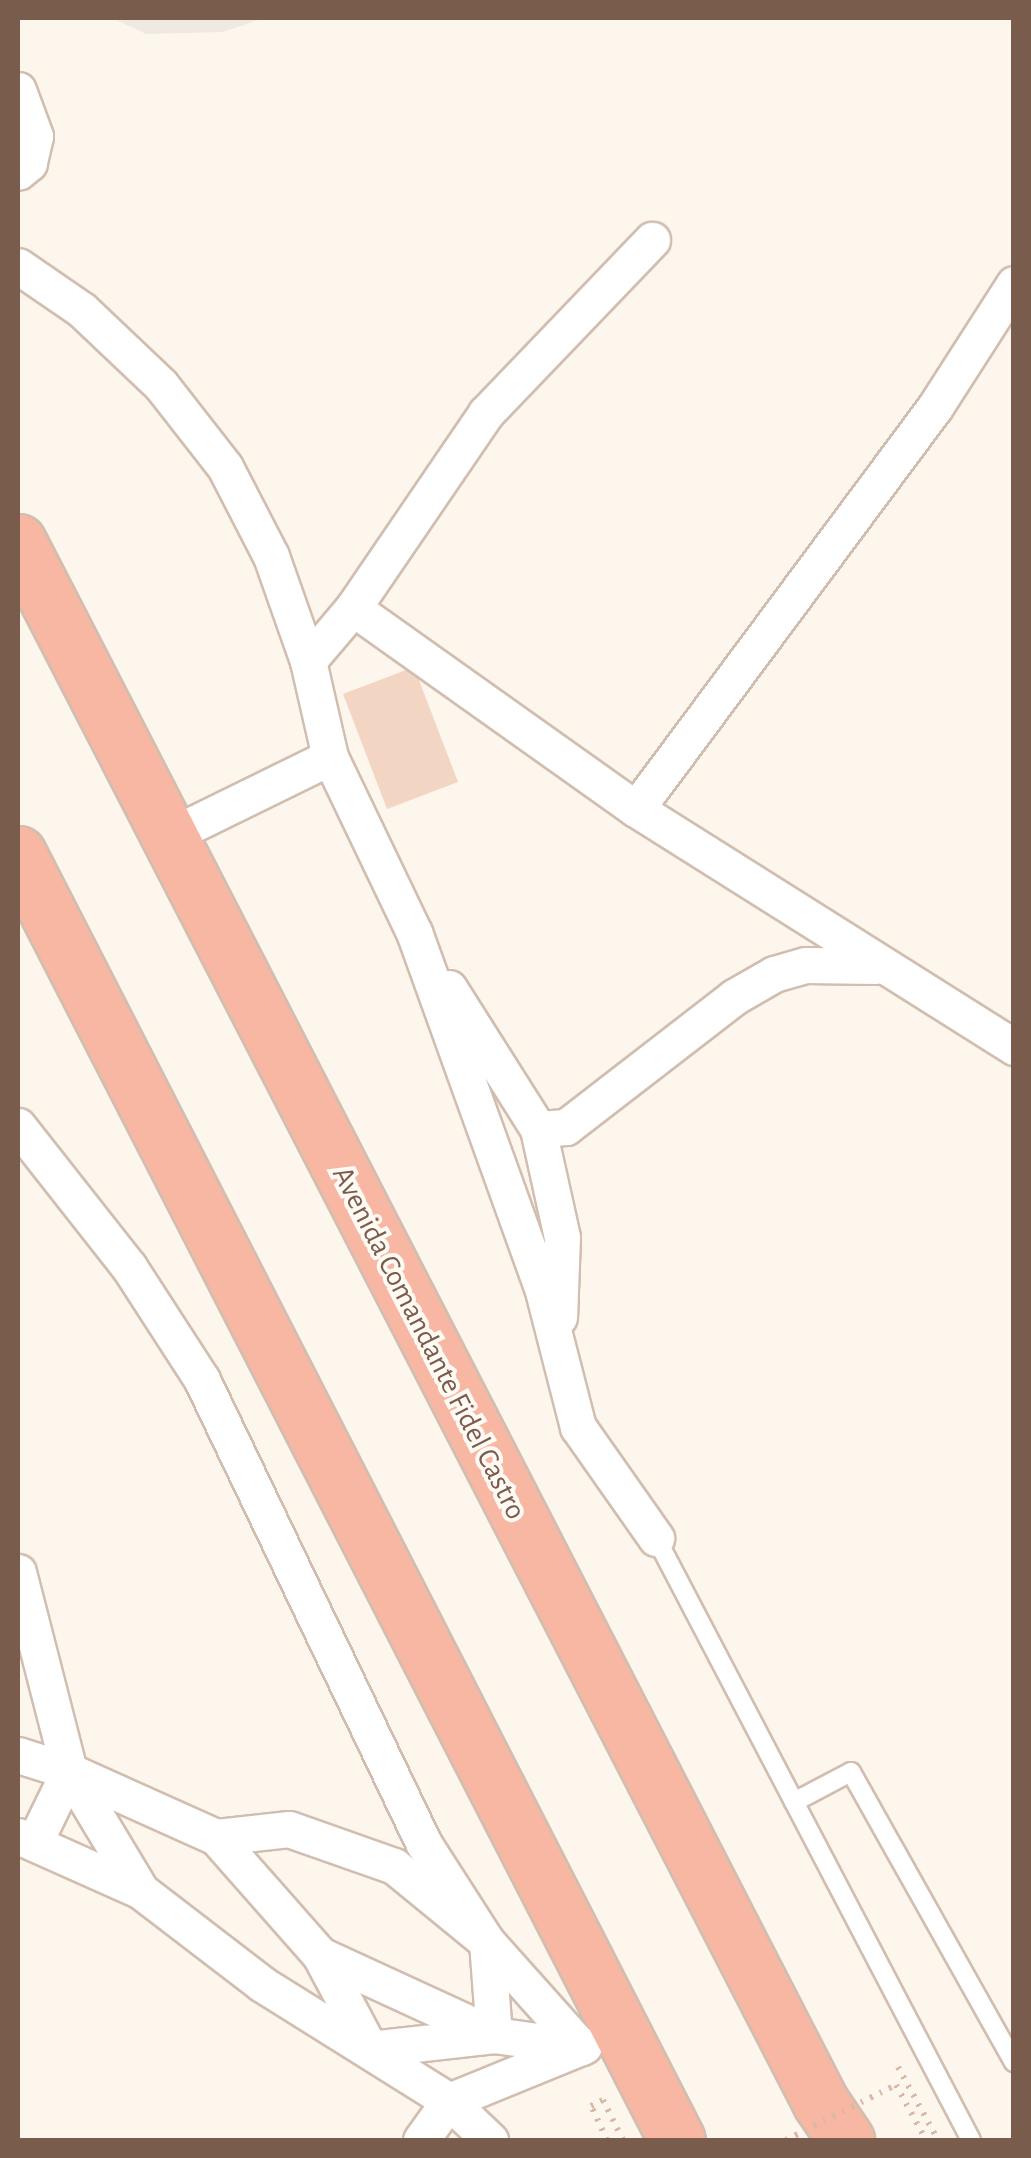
<!DOCTYPE html>
<html>
<head>
<meta charset="utf-8">
<style>
  body { margin:0 }
  #map { position:relative; width:1031px; height:2158px; overflow:hidden; background:#fdf6ec; font-family:"Alegreya Sans",sans-serif }
  div>[style] { position:absolute }
  .industrial>* { inset:0; background:#efe9e4 }
  .building>* { inset:0; background:#f3d5c3 }
  .path>* { height:6px; margin-top:-3px; transform-origin:0; background:repeating-linear-gradient(90deg,#d9b8a5 0 2.5px,transparent 0 10.5px) }
  .roads { filter:drop-shadow(2px 0 #d1beb0) drop-shadow(-2px 0 #d1beb0) drop-shadow(0 2px #d1beb0) drop-shadow(0 -2px #d1beb0) }
  .service>* { height:18px; margin:-9px; padding:0 9px; transform-origin:9px; border-radius:9px; background:#fff }
  .minor>* { height:35px; margin:-17.5px; padding:0 17.5px; transform-origin:17.5px; border-radius:17.5px; background:#fff }
  .motorway>* { height:55px; margin:-27.5px; padding:0 27.5px; transform-origin:27.5px; border-radius:27.5px; background:#f7b7a3 }
  .path-bridge>* { height:6px; margin-top:-3px; transform-origin:0; background:repeating-linear-gradient(90deg,#d9b8a5 0 2.5px,transparent 0 10.5px) }
  span { translate:-50% -50%; white-space:nowrap; text-align:center; line-height:1.15; -webkit-text-stroke:8px #fffaf3; paint-order:stroke }
  .street-label { font-size:30px; color:#7a5c4d }
  .frame { position:absolute; inset:0; border:20px solid #7a5c4d; pointer-events:none }
</style>
</head>
<body>
<div id="map">
  <div class="industrial">
    <div style="clip-path:polygon(112px 18px,264px 18px,223px 32px,146px 34px)"></div>
  </div>
  <div class="building">
    <div style="clip-path:polygon(414px 667px,458px 782px,387px 809px,343px 694px)"></div>
  </div>
  <div class="path">
    <div style="left:898px;top:2067px;width:83px;rotate:61.3deg"></div>
    <div style="left:896px;top:2085px;width:63px;rotate:61.4deg"></div>
    <div style="left:607px;top:2140px;width:38px;rotate:-115deg"></div>
    <div style="left:591px;top:2106px;width:13px;rotate:-27deg"></div>
    <div style="left:603px;top:2100px;width:45px;rotate:63.4deg"></div>
  </div>
  <div class="roads">
    <div class="service">
      <div style="left:656px;top:1538px;width:679px;rotate:62.38deg"></div>
      <div style="left:794px;top:1802px;width:64px;rotate:-27.8deg"></div>
      <div style="left:851px;top:1772px;width:333px;rotate:60.7deg"></div>
    </div>
    <div class="minor">
      <div style="left:18px;top:90px;width:49px;rotate:69.7deg"></div>
      <div style="left:35px;top:136px;width:28px;rotate:103deg"></div>
      <div style="left:29px;top:163px;width:14px;rotate:141deg"></div>
      <div style="left:18px;top:266px;width:78px;rotate:34.5deg"></div>
      <div style="left:82px;top:310px;width:109px;rotate:43.5deg"></div>
      <div style="left:161px;top:385px;width:104px;rotate:52deg"></div>
      <div style="left:225px;top:467px;width:100px;rotate:62.7deg"></div>
      <div style="left:271px;top:556px;width:111px;rotate:70.6deg"></div>
      <div style="left:308px;top:661px;width:98px;rotate:77.1deg"></div>
      <div style="left:330px;top:757px;width:194px;rotate:64.4deg"></div>
      <div style="left:414px;top:932px;width:377px;rotate:70.2deg"></div>
      <div style="left:542px;top:1287px;width:145px;rotate:75.6deg"></div>
      <div style="left:578px;top:1427px;width:136px;rotate:54.9deg"></div>
      <div style="left:353px;top:608px;width:347px;rotate:35.4deg"></div>
      <div style="left:636px;top:809px;width:447px;rotate:32.2deg"></div>
      <div style="left:308px;top:661px;width:70px;rotate:-49.7deg"></div>
      <div style="left:353px;top:608px;width:236px;rotate:-55.7deg"></div>
      <div style="left:486px;top:413px;width:240px;rotate:-46.2deg"></div>
      <div style="left:636px;top:809px;width:501px;rotate:-53.36deg"></div>
      <div style="left:935px;top:407px;width:146px;rotate:-57.3deg"></div>
      <div style="left:169px;top:836px;width:179px;rotate:-26.1deg"></div>
      <div style="left:449px;top:988px;width:167px;rotate:57.7deg"></div>
      <div style="left:538px;top:1129px;width:111px;rotate:77.5deg"></div>
      <div style="left:562px;top:1237px;width:80px;rotate:92.1deg"></div>
      <div style="left:18px;top:1126px;width:179px;rotate:51.8deg"></div>
      <div style="left:129px;top:1267px;width:135px;rotate:57.1deg"></div>
      <div style="left:202px;top:1380px;width:514px;rotate:64.43deg"></div>
      <div style="left:424px;top:1844px;width:117px;rotate:57.3deg"></div>
      <div style="left:487px;top:1942px;width:141px;rotate:48.2deg"></div>
      <div style="left:538px;top:1129px;width:28px;rotate:-4deg"></div>
      <div style="left:566px;top:1127px;width:212px;rotate:-37.7deg"></div>
      <div style="left:734px;top:997px;width:46px;rotate:-29.9deg"></div>
      <div style="left:774px;top:974px;width:33px;rotate:-16deg"></div>
      <div style="left:806px;top:965px;width:69px;rotate:0.8deg"></div>
      <div style="left:18px;top:1572px;width:205px;rotate:75.6deg"></div>
      <div style="left:69px;top:1771px;width:140px;rotate:59deg"></div>
      <div style="left:18px;top:1755px;width:53px;rotate:17.4deg"></div>
      <div style="left:69px;top:1771px;width:161px;rotate:24.2deg"></div>
      <div style="left:216px;top:1837px;width:157px;rotate:48.6deg"></div>
      <div style="left:320px;top:1955px;width:192px;rotate:24.7deg"></div>
      <div style="left:494px;top:2035px;width:93px;rotate:-94.3deg"></div>
      <div style="left:487px;top:1942px;width:120px;rotate:-140.7deg"></div>
      <div style="left:394px;top:1866px;width:111px;rotate:-160.6deg"></div>
      <div style="left:289px;top:1829px;width:73px;rotate:173.7deg"></div>
      <div style="left:18px;top:1836px;width:135px;rotate:24.1deg"></div>
      <div style="left:141px;top:1891px;width:153px;rotate:37.5deg"></div>
      <div style="left:262px;top:1984px;width:221px;rotate:32deg"></div>
      <div style="left:449px;top:2101px;width:57px;rotate:43.6deg"></div>
      <div style="left:34px;top:1843px;width:80px;rotate:-64.1deg"></div>
      <div style="left:320px;top:1955px;width:106px;rotate:62deg"></div>
      <div style="left:370px;top:2049px;width:125px;rotate:-6.4deg"></div>
      <div style="left:494px;top:2035px;width:88px;rotate:7.9deg"></div>
      <div style="left:421px;top:2140px;width:48px;rotate:-54.3deg"></div>
      <div style="left:449px;top:2101px;width:146px;rotate:-22.2deg"></div>
    </div>
    <div class="motorway">
      <div style="left:18px;top:542px;width:1755px;rotate:62.78deg"></div>
      <div style="left:821px;top:2103px;width:45px;rotate:56deg"></div>
      <div style="left:18px;top:854px;width:1445px;rotate:62.87deg"></div>
    </div>
  </div>
  <div class="path-bridge">
    <div style="left:786px;top:2140px;width:123px;rotate:-26.6deg"></div>
  </div>
  <div class="street-label">
    <span style="left:429px;top:1343px;rotate:63deg">Avenida Comandante Fidel Castro</span>
  </div>
  <div class="frame"></div>
</div>
</body>
</html>
